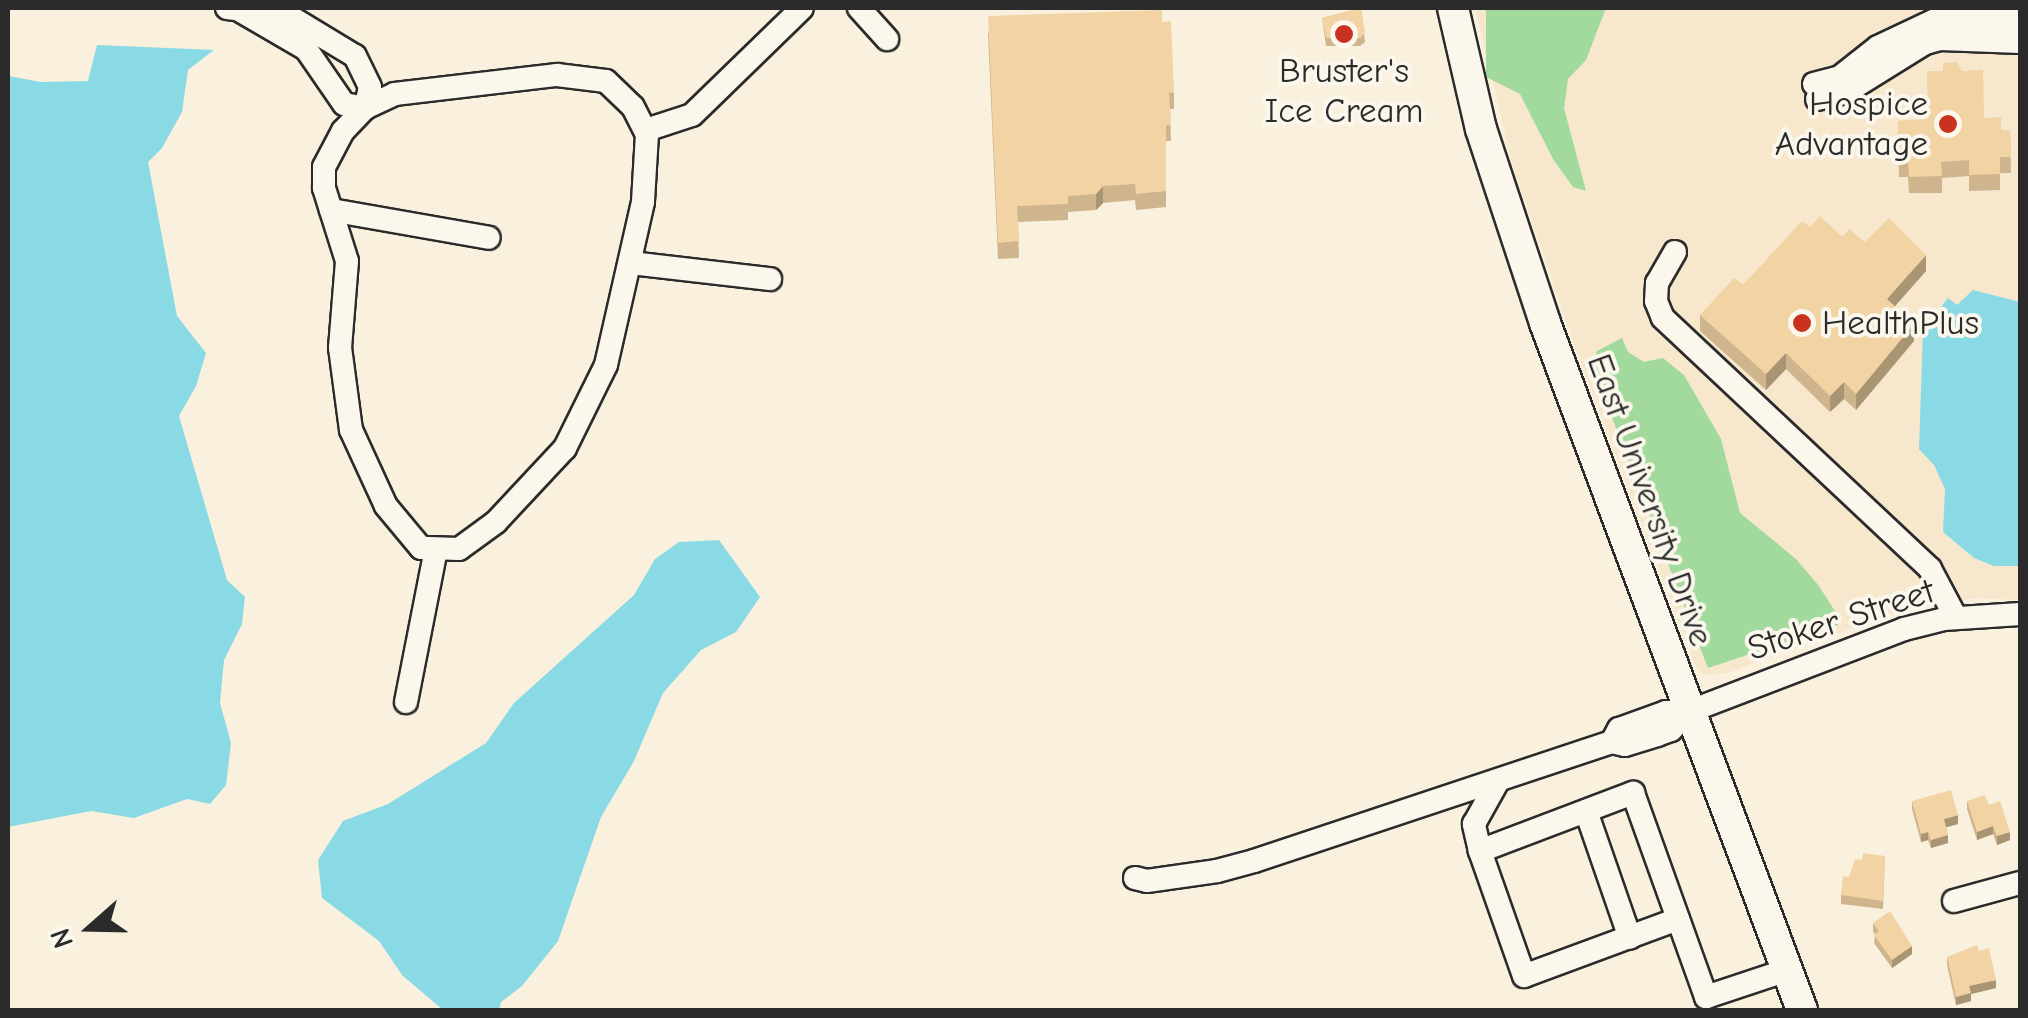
<!DOCTYPE html>
<html>
<head>
<meta charset="utf-8">
<style>
  body { margin:0 }
  #map { position:relative; width:2028px; height:1018px; overflow:hidden; background:#f9f0de; font-family:"Comic Neue",sans-serif }
  div>[style] { position:absolute }
  .built>* { inset:0; background:#f7e7cd }
  .green>* { inset:0; background:#a2d99c }
  .water>* { inset:0; background:#8adae5 }
  .roads { filter:drop-shadow(2px 0 #2b2b2b) drop-shadow(-2px 0 #2b2b2b) drop-shadow(0 2px #2b2b2b) drop-shadow(0 -2px #2b2b2b) }
  .minor>* { height:22px; margin:-11px; padding:0 11px; transform-origin:11px; border-radius:11px; background:#fbf7ec }
  .major>* { height:30px; margin:-15px; padding:0 15px; transform-origin:15px; border-radius:15px; background:#fbf7ec }
  .wall>* { inset:0; background:#cfb58d }
  .shaded-wall>* { inset:0; background:#a99473 }
  .building>* { inset:0; background:#f1d3a4 }
  .dots>* { width:28px; height:28px; translate:-50% -50%; box-sizing:border-box; border:5px solid #fbf7ec; border-radius:50% }
  span { translate:-50% -50%; white-space:nowrap; text-align:center; line-height:1.15; -webkit-text-stroke:8px #fbf7ec; paint-order:stroke }
  .poi-label { font-size:35px; color:#2b2b2b }
  .right { translate:-100% -50%; text-align:right }
  .left { translate:0 -50%; text-align:left }
  .street-label { font-size:35px; color:#2b2b2b }
  .frame { position:absolute; inset:0; border:10px solid #2b2b2b; pointer-events:none }
  .north { position:absolute; left:40px; top:878px; width:100px; height:100px; -webkit-text-stroke:8px #fbf7ec; paint-order:stroke; rotate:250deg; font-size:28px; font-weight:700; line-height:40px; text-align:center; color:#2b2b2b }
  .north::after { content:''; display:block; margin:auto; width:35px; height:45px; background:#2b2b2b; clip-path:polygon(50% 0,100% 100%,50% 72%,0 100%) }
</style>
</head>
<body>
<div id="map">
  <div class="built">
    <div style="clip-path:polygon(1475px 8px,2020px 8px,2020px 600px,1975px 598px,1898px 612px,1727px 673px,1705px 675px,1697px 670px,1574px 344px,1512px 163px)"></div>
  </div>
  <div class="green">
    <div style="clip-path:polygon(1486px 8px,1606px 8px,1586px 60px,1568px 79px,1564px 108px,1586px 191px,1573px 187px,1553px 159px,1520px 94px,1486px 77px)"></div>
    <div style="clip-path:polygon(1622px 338px,1628px 352px,1644px 362px,1663px 358px,1684px 375px,1721px 439px,1740px 513px,1796px 559px,1819px 586px,1838px 616px,1838px 625px,1708px 668px,1596px 376px,1593px 362px,1597px 351px)"></div>
  </div>
  <div class="water">
    <div style="clip-path:polygon(97px 45px,214px 50px,188px 70px,182px 112px,162px 148px,148px 162px,177px 316px,206px 353px,196px 386px,179px 416px,227px 580px,245px 597px,242px 624px,224px 660px,220px 703px,231px 743px,226px 785px,210px 804px,187px 799px,134px 818px,91px 811px,8px 827px,8px 76px,41px 82px,88px 81px)"></div>
    <div style="clip-path:polygon(1973px 290px,2020px 302px,2020px 566px,1994px 566px,1974px 558px,1943px 532px,1945px 489px,1934px 465px,1919px 449px,1923px 330px,1948px 298px,1957px 305px)"></div>
    <div style="clip-path:polygon(719px 540px,760px 597px,736px 632px,701px 650px,663px 693px,634px 761px,601px 817px,558px 941px,522px 986px,501px 1002px,499px 1010px,443px 1010px,402px 975px,379px 941px,322px 898px,318px 860px,343px 821px,388px 804px,486px 743px,514px 703px,634px 595px,655px 559px,679px 542px)"></div>
  </div>
  <div class="roads">
    <div class="minor">
      <div style="left:227px;top:8px;width:60px;rotate:6.7deg"></div>
      <div style="left:287px;top:15px;width:79px;rotate:31.1deg"></div>
      <div style="left:355px;top:56px;width:34px;rotate:64deg"></div>
      <div style="left:370px;top:87px;width:22px;rotate:103deg"></div>
      <div style="left:365px;top:108px;width:21px;rotate:-169deg"></div>
      <div style="left:344px;top:104px;width:67px;rotate:-124.6deg"></div>
      <div style="left:306px;top:49px;width:78px;rotate:-149.8deg"></div>
      <div style="left:859px;top:8px;width:42px;rotate:47.9deg"></div>
      <div style="left:557px;top:75px;width:49px;rotate:7deg"></div>
      <div style="left:606px;top:81px;width:37px;rotate:44deg"></div>
      <div style="left:633px;top:107px;width:30px;rotate:63deg"></div>
      <div style="left:647px;top:134px;width:68px;rotate:93.4deg"></div>
      <div style="left:643px;top:202px;width:167px;rotate:102.8deg"></div>
      <div style="left:606px;top:365px;width:93px;rotate:116.3deg"></div>
      <div style="left:565px;top:448px;width:101px;rotate:133deg"></div>
      <div style="left:496px;top:522px;width:46px;rotate:143.9deg"></div>
      <div style="left:459px;top:549px;width:38px;rotate:-178deg"></div>
      <div style="left:421px;top:548px;width:55px;rotate:-129.8deg"></div>
      <div style="left:386px;top:506px;width:84px;rotate:-114.7deg"></div>
      <div style="left:351px;top:430px;width:83px;rotate:-97.6deg"></div>
      <div style="left:340px;top:348px;width:87px;rotate:-85.4deg"></div>
      <div style="left:347px;top:261px;width:77px;rotate:-107.5deg"></div>
      <div style="left:324px;top:188px;width:21px;rotate:-90deg"></div>
      <div style="left:324px;top:167px;width:41px;rotate:-62.2deg"></div>
      <div style="left:343px;top:131px;width:32px;rotate:-46deg"></div>
      <div style="left:365px;top:108px;width:33px;rotate:-25deg"></div>
      <div style="left:395px;top:94px;width:163px;rotate:-6.7deg"></div>
      <div style="left:1814px;top:84px;width:27px;rotate:-15deg"></div>
      <div style="left:1840px;top:77px;width:48px;rotate:-38.3deg"></div>
      <div style="left:1878px;top:47px;width:68px;rotate:-25.4deg"></div>
      <div style="left:1939px;top:18px;width:81px;rotate:2.1deg"></div>
      <div style="left:1817px;top:99px;width:32px;rotate:-14deg"></div>
      <div style="left:1848px;top:91px;width:91px;rotate:-31.9deg"></div>
      <div style="left:1925px;top:43px;width:16px;rotate:-15deg"></div>
      <div style="left:1940px;top:39px;width:80px;rotate:2.1deg"></div>
      <div style="left:646px;top:130px;width:48px;rotate:-18.1deg"></div>
      <div style="left:692px;top:115px;width:153px;rotate:-44.2deg"></div>
      <div style="left:331px;top:210px;width:160px;rotate:10deg"></div>
      <div style="left:1675px;top:252px;width:36px;rotate:120deg"></div>
      <div style="left:1657px;top:283px;width:18px;rotate:93deg"></div>
      <div style="left:1656px;top:301px;width:18px;rotate:68deg"></div>
      <div style="left:1663px;top:318px;width:366px;rotate:43.2deg"></div>
      <div style="left:1930px;top:569px;width:55px;rotate:62deg"></div>
      <div style="left:631px;top:263px;width:140px;rotate:6.6deg"></div>
      <div style="left:406px;top:702px;width:156px;rotate:-78.9deg"></div>
      <div style="left:1612px;top:742px;width:15px;rotate:-62deg"></div>
      <div style="left:1619px;top:729px;width:50px;rotate:-19.9deg"></div>
      <div style="left:1666px;top:712px;width:22px"></div>
      <div style="left:1688px;top:712px;width:231px;rotate:-21deg"></div>
      <div style="left:1904px;top:629px;width:41px;rotate:-14deg"></div>
      <div style="left:1944px;top:619px;width:76px;rotate:-3.8deg"></div>
      <div style="left:1586px;top:811px;width:134px;rotate:70.9deg"></div>
      <div style="left:1480px;top:851px;width:28px;rotate:-103deg"></div>
      <div style="left:1474px;top:824px;width:49px;rotate:-60.8deg"></div>
      <div style="left:1135px;top:878px;width:12px;rotate:14deg"></div>
      <div style="left:1147px;top:881px;width:71px;rotate:-8.1deg"></div>
      <div style="left:1217px;top:871px;width:38px;rotate:-15deg"></div>
      <div style="left:1254px;top:861px;width:377px;rotate:-18.4deg"></div>
      <div style="left:1612px;top:742px;width:13px;rotate:13deg"></div>
      <div style="left:1625px;top:745px;width:34px;rotate:-17deg"></div>
      <div style="left:1657px;top:735px;width:15px;rotate:-20deg"></div>
      <div style="left:1671px;top:730px;width:25px;rotate:-47deg"></div>
      <div style="left:1954px;top:901px;width:68px;rotate:-15.3deg"></div>
      <div style="left:1678px;top:919px;width:164px;rotate:159.7deg"></div>
      <div style="left:1524px;top:976px;width:133px;rotate:-109.4deg"></div>
      <div style="left:1480px;top:851px;width:164px;rotate:-20.8deg"></div>
      <div style="left:1633px;top:793px;width:217px;rotate:70.3deg"></div>
      <div style="left:1706px;top:997px;width:85px;rotate:-18.4deg"></div>
    </div>
    <div class="major">
      <div style="left:1453px;top:8px;width:124px;rotate:77deg"></div>
      <div style="left:1481px;top:129px;width:204px;rotate:71.7deg"></div>
      <div style="left:1545px;top:323px;width:733px;rotate:69.49deg"></div>
    </div>
  </div>
  <div class="wall">
    <div style="clip-path:polygon(1361px 8px,1365px 42px,1360px 46px,1326px 46px,1322px 18px)"></div>
    <div style="clip-path:polygon(1162px 22px,1174px 93px,1174px 109px,1170px 109px,1171px 141px,1166px 141px,1166px 207px,1136px 210px,1135px 200px,1103px 203px,1096px 210px,1068px 212px,1068px 220px,1018px 222px,1019px 258px,998px 259px,988px 33px)"></div>
    <div style="clip-path:polygon(1984px 118px,2001px 130px,2010px 130px,2011px 173px,2000px 173px,2000px 190px,1969px 191px,1969px 176px,1942px 178px,1942px 193px,1909px 193px,1908px 177px,1899px 177px,1898px 121px)"></div>
    <div style="clip-path:polygon(1810px 227px,1842px 237px,1865px 242px,1926px 271px,1895px 306px,1914px 341px,1856px 410px,1844px 399px,1830px 412px,1786px 369px,1766px 390px,1700px 331px,1700px 315px,1743px 285px)"></div>
    <div style="clip-path:polygon(1912px 801px,1958px 824px,1946px 827px,1948px 843px,1931px 848px,1928px 840px,1921px 842px,1912px 809px)"></div>
    <div style="clip-path:polygon(1967px 801px,1989px 805px,2010px 840px,1997px 845px,1993px 834px,1977px 840px,1967px 809px)"></div>
    <div style="clip-path:polygon(1885px 856px,1883px 909px,1841px 904px,1841px 895px,1849px 877px,1862px 860px)"></div>
    <div style="clip-path:polygon(1873px 923px,1912px 954px,1892px 968px,1874px 943px,1875px 934px,1873px 932px)"></div>
    <div style="clip-path:polygon(1979px 951px,1996px 988px,1971px 994px,1971px 1001px,1956px 1005px,1947px 965px,1947px 957px)"></div>
  </div>
  <div class="shaded-wall">
    <div style="clip-path:polygon(1103px 186px,1103px 203px,1096px 210px,1096px 194px)"></div>
    <div style="clip-path:polygon(1926px 255px,1926px 271px,1887px 315px,1887px 299px)"></div>
    <div style="clip-path:polygon(1914px 324px,1914px 341px,1856px 410px,1856px 394px)"></div>
    <div style="clip-path:polygon(1786px 353px,1786px 369px,1766px 390px,1766px 374px)"></div>
    <div style="clip-path:polygon(1844px 382px,1844px 399px,1830px 412px,1830px 396px)"></div>
    <div style="clip-path:polygon(1958px 815px,1958px 824px,1944px 828px,1944px 819px)"></div>
    <div style="clip-path:polygon(1993px 826px,1993px 834px,1977px 840px,1977px 832px)"></div>
    <div style="clip-path:polygon(1928px 832px,1928px 840px,1921px 842px,1921px 834px)"></div>
    <div style="clip-path:polygon(2010px 832px,2010px 840px,1997px 845px,1997px 836px)"></div>
    <div style="clip-path:polygon(1948px 835px,1948px 843px,1931px 848px,1931px 840px)"></div>
    <div style="clip-path:polygon(1912px 946px,1912px 954px,1892px 968px,1892px 960px)"></div>
    <div style="clip-path:polygon(1996px 980px,1996px 988px,1971px 994px,1971px 1001px,1956px 1005px,1956px 997px,1969px 986px)"></div>
  </div>
  <div class="building">
    <div style="clip-path:polygon(1361px 8px,1365px 33px,1360px 38px,1326px 38px,1322px 18px)"></div>
    <div style="clip-path:polygon(1162px 10px,1162px 22px,1171px 21px,1174px 93px,1169px 93px,1171px 125px,1166px 125px,1166px 191px,1136px 194px,1135px 184px,1103px 186px,1096px 194px,1068px 196px,1068px 204px,1017px 206px,1019px 241px,998px 243px,988px 16px)"></div>
    <div style="clip-path:polygon(1957px 62px,1962px 71px,1983px 70px,1984px 118px,2001px 117px,2001px 130px,2010px 130px,2011px 157px,2000px 157px,2000px 174px,1969px 175px,1969px 160px,1941px 162px,1942px 176px,1909px 177px,1908px 161px,1899px 161px,1898px 121px,1928px 119px,1927px 71px,1943px 71px,1943px 63px)"></div>
    <div style="clip-path:polygon(1820px 216px,1842px 237px,1849px 229px,1865px 242px,1889px 218px,1926px 255px,1887px 299px,1914px 324px,1856px 394px,1844px 382px,1830px 396px,1786px 353px,1766px 374px,1700px 315px,1734px 278px,1743px 285px,1802px 221px,1810px 227px)"></div>
    <div style="clip-path:polygon(1951px 790px,1958px 815px,1944px 819px,1948px 835px,1931px 840px,1928px 832px,1921px 834px,1912px 801px)"></div>
    <div style="clip-path:polygon(1985px 795px,1989px 805px,2000px 801px,2010px 832px,1997px 836px,1993px 826px,1977px 832px,1967px 801px)"></div>
    <div style="clip-path:polygon(1863px 853px,1885px 856px,1883px 901px,1841px 895px,1843px 876px,1849px 877px,1855px 859px,1862px 860px)"></div>
    <div style="clip-path:polygon(1890px 911px,1912px 946px,1892px 960px,1874px 935px,1879px 931px,1873px 923px)"></div>
    <div style="clip-path:polygon(1977px 945px,1979px 951px,1989px 948px,1996px 980px,1969px 986px,1971px 993px,1956px 997px,1947px 957px)"></div>
  </div>
  <div class="dots">
    <div style="left:1344px;top:34px;background:#c8321e"></div>
    <div style="left:1948px;top:124px;background:#c8321e"></div>
    <div style="left:1802px;top:323px;background:#c8321e"></div>
  </div>
  <div class="poi-label">
    <span style="left:1344px;top:91px">Bruster's<br>Ice Cream</span>
    <span class="right" style="left:1928px;top:124px">Hospice<br>Advantage</span>
    <span class="left" style="left:1822px;top:323px">HealthPlus</span>
  </div>
  <div class="street-label">
    <span style="left:1650px;top:500px;rotate:70deg">East University Drive</span>
    <span style="left:1841px;top:620px;rotate:-18deg">Stoker Street</span>
  </div>
  <div class="frame"></div>
  <div class="north">N</div>
</div>
</body>
</html>
